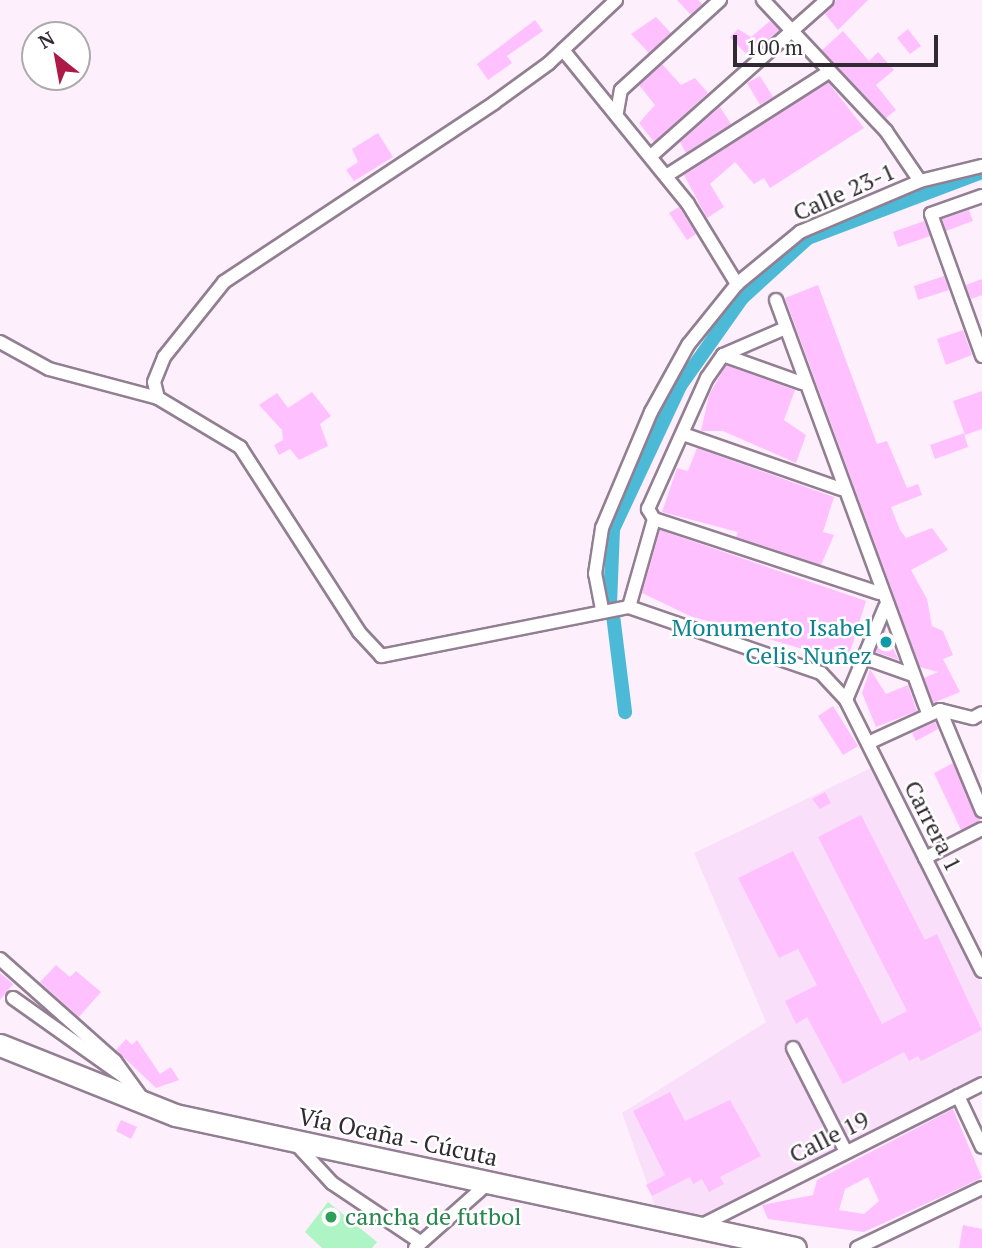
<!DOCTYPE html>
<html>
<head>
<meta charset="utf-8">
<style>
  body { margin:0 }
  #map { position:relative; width:982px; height:1248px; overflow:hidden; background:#fdf0fc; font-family:"PT Serif",serif }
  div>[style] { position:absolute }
  .built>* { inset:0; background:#fadffa }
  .green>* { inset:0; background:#aef4c4 }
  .canal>* { height:14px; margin:-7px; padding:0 7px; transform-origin:7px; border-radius:7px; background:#4cbad7 }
  .building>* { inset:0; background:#fec0fe }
  .roads { filter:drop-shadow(2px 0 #927f92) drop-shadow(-2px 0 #927f92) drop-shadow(0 2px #927f92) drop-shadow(0 -2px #927f92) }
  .street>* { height:12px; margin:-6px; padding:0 6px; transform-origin:6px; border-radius:6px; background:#fff }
  .primary>* { height:21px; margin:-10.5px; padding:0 10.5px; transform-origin:10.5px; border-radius:10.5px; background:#fff }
  .dots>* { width:19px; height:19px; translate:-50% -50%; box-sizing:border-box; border:4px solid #fff; border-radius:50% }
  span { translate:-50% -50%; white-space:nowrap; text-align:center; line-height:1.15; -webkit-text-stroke:5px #fff; paint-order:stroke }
  .street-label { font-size:24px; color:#322a32 }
  .culture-label { font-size:24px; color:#0d838f }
  .right { translate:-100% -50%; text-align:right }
  .leisure-label { font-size:24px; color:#27864d }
  .left { translate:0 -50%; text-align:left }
  .north { position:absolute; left:21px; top:21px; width:70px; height:70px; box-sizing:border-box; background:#fff; border:2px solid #adaaad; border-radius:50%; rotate:329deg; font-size:19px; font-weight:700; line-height:28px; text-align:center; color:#322a32 }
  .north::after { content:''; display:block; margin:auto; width:24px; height:32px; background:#ad1a47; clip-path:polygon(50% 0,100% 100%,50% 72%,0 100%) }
  .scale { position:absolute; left:733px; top:35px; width:205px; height:32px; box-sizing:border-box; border:4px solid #322a32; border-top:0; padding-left:9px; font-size:21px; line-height:24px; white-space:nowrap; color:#322a32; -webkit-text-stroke:5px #fff; paint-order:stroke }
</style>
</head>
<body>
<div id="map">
  <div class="built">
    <div style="clip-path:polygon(871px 768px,982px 983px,982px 1084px,696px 1228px,659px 1217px,622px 1113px,766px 1022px,694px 853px)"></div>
  </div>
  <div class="green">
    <div style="clip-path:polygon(328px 1202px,377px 1242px,372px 1248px,322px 1248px,305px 1232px)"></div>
  </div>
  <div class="canal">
    <div style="left:610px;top:604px;width:75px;rotate:-87.7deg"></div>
    <div style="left:613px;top:529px;width:158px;rotate:-64.9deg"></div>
    <div style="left:680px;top:386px;width:108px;rotate:-54.8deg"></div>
    <div style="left:742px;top:298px;width:89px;rotate:-42.3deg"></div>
    <div style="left:808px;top:238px;width:186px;rotate:-20.8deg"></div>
    <div style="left:613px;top:615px;width:98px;rotate:82.9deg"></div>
  </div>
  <div class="building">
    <div style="clip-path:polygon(677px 0,698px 0,702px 4px,691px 15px)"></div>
    <div style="clip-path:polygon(836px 0,868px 0,838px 30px,825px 14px)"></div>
    <div style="clip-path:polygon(656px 17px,671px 33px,649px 53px,631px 34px)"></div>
    <div style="clip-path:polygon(535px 20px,543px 31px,507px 56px,512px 63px,488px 80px,477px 64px)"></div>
    <div style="clip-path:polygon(770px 21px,780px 30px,749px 57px,730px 37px,738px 29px,751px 37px)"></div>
    <div style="clip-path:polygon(908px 29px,921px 46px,910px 54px,897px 38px)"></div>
    <div style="clip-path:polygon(843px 31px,869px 61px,878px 52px,894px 70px,876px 85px,896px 110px,886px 118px,822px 50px)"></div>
    <div style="clip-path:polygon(662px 64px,681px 85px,695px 78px,708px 93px,654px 142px,639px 123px,655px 105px,639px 85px)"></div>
    <div style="clip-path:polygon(760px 76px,773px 97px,760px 105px,747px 83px)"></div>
    <div style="clip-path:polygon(828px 82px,864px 128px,770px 188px,764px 178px,754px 184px,735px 162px,710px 184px,724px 207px,707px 218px,684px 175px)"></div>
    <div style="clip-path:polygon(720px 107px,731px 124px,686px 153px,680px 142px)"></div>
    <div style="clip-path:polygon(378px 133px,393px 157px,354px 181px,346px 170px,358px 162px,352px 149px)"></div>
    <div style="clip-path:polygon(679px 207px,696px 234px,687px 240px,669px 213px)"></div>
    <div style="clip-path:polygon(969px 210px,973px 221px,946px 231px,942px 219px)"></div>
    <div style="clip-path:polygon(924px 221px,930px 236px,898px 247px,893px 232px)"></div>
    <div style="clip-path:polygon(944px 276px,949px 290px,918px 300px,914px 286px)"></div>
    <div style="clip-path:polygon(982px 279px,982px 295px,971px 299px,966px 285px)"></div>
    <div style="clip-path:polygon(818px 285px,877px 444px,887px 441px,907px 488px,918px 484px,922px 495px,891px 507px,900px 530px,906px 538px,932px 528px,948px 550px,911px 570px,927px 599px,932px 626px,943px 631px,953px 655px,943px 659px,960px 692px,933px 703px,924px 678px,938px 672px,920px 667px,785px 298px)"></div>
    <div style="clip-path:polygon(963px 330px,972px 355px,946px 365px,937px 339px)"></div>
    <div style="clip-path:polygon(726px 365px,795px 390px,784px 420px,806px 435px,796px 463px,723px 431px,701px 431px,709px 395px)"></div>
    <div style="clip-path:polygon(982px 391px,982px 429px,965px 435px,953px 401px)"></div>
    <div style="clip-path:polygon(312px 392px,331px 416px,320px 424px,328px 446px,299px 460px,290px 449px,279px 455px,274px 445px,283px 440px,282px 430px,259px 405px,277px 393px,288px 408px)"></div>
    <div style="clip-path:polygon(964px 433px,968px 447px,935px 459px,930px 445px)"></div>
    <div style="clip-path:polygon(697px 448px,834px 497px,823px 532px,834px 535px,821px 565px,736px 537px,738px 532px,662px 512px,677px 468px,688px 471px)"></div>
    <div style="clip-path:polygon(660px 530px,866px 601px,847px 662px,690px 616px,642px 593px)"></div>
    <div style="clip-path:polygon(885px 629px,894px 651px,899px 660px,875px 652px)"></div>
    <div style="clip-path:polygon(870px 669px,886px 694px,908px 685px,917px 711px,876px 727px,862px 693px)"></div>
    <div style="clip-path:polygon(833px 706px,858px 746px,843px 755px,818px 716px)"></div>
    <div style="clip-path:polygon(935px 722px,938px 729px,916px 741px,912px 733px)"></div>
    <div style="clip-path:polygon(953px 763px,981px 820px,961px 830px,934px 773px)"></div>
    <div style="clip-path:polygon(825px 792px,831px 803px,820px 809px,812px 799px)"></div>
    <div style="clip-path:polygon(861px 815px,925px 940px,937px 934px,982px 1030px,921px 1061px,918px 1056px,909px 1061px,904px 1052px,843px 1084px,807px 1017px,796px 1024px,785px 1001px,817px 985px,798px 949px,779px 958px,738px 878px,793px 851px,882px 1024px,907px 1011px,818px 837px)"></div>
    <div style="clip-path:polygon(56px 965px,70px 977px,76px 971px,101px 992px,79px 1017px,40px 982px)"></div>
    <div style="clip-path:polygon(0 973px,13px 984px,0 1000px)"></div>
    <div style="clip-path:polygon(126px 1039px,132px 1045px,137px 1040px,160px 1074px,171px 1067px,179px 1080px,156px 1088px,116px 1050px)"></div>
    <div style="clip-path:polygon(670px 1092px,685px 1121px,730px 1100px,761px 1156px,720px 1177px,724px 1184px,709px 1192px,702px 1179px,693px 1184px,690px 1177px,652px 1196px,646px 1185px,665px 1175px,633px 1111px)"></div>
    <div style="clip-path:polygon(evenodd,953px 1109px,982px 1178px,864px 1232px,768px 1219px,762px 1205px,813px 1195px,817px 1180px,953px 1109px,868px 1177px,879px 1201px,864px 1214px,839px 1210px,845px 1189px,868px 1177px)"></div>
    <div style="clip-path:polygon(121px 1120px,137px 1127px,131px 1139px,116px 1131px)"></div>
    <div style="clip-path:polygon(963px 1225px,982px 1229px,982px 1248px,959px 1248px)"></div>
  </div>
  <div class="roads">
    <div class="street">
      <div style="left:763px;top:0;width:180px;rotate:46.8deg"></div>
      <div style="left:886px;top:131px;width:60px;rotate:55.8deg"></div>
      <div style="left:563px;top:50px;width:198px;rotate:50.9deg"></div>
      <div style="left:688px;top:204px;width:94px;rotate:58.5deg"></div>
      <div style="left:617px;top:112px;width:22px;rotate:-80deg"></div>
      <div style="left:621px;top:90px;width:134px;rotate:-42.3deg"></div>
      <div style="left:651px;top:156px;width:235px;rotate:-41.6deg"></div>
      <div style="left:666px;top:176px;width:191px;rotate:-32.6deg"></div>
      <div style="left:982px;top:196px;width:54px;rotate:160.6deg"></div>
      <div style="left:931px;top:214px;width:151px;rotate:70.2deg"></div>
      <div style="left:776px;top:300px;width:441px;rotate:69.8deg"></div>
      <div style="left:0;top:342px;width:56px;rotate:28.9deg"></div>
      <div style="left:49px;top:369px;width:113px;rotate:14.9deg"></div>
      <div style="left:158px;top:398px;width:96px;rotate:30.9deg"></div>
      <div style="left:240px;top:447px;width:220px;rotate:57.2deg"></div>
      <div style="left:359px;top:632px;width:33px;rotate:47deg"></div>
      <div style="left:381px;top:656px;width:253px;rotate:-11.2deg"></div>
      <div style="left:629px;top:607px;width:203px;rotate:19deg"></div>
      <div style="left:821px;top:673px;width:37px;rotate:47deg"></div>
      <div style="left:846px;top:700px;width:303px;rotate:63.4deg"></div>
      <div style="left:723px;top:355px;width:84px;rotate:19.5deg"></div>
      <div style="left:158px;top:398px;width:16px;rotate:-104deg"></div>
      <div style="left:154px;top:382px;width:27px;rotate:-68deg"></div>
      <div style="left:164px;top:357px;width:96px;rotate:-51.3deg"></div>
      <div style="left:224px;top:282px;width:324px;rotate:-33.5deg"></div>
      <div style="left:494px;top:103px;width:68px;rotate:-36deg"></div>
      <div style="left:549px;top:63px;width:92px;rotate:-43.2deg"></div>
      <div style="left:683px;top:434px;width:167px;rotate:19.2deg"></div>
      <div style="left:654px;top:519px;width:237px;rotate:18.2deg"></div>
      <div style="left:629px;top:607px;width:91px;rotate:-74.1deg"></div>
      <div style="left:654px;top:519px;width:12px;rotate:-121deg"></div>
      <div style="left:648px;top:509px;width:144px;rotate:-65.8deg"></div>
      <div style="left:707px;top:378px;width:28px;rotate:-55deg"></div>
      <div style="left:723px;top:355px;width:65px;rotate:-23.4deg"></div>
      <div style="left:602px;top:609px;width:36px;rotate:-101deg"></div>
      <div style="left:595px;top:574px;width:47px;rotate:-81.3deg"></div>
      <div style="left:602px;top:528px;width:126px;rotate:-67.1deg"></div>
      <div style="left:651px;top:412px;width:77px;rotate:-61.1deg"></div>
      <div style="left:688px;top:345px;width:78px;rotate:-51.2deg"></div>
      <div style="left:737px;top:284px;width:82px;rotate:-39.5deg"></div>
      <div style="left:800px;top:232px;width:130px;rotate:-23deg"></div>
      <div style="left:920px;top:181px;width:64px;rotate:-13.6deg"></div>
      <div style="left:865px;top:658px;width:48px;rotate:19.6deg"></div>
      <div style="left:846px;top:700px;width:101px;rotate:-67.2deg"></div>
      <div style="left:940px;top:710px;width:109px;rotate:67.4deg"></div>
      <div style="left:868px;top:743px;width:79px;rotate:-24.6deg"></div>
      <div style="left:940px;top:710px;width:34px;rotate:14deg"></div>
      <div style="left:973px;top:718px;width:10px;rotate:-29deg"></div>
      <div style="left:925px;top:858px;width:64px;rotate:-27deg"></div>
      <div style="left:0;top:959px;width:154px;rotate:41.6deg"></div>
      <div style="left:115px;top:1061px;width:46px;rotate:53.9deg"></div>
      <div style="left:13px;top:998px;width:140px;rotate:35.4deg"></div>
      <div style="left:793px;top:1048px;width:117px;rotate:63deg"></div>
      <div style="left:958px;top:1096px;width:56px;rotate:64.8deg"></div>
      <div style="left:295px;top:1143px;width:54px;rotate:47.2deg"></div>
      <div style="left:332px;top:1183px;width:106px;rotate:33.8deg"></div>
      <div style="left:698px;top:1227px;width:318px;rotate:-26.7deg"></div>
      <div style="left:415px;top:1248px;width:96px;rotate:-41.6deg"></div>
      <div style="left:857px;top:1248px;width:139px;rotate:-25.6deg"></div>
    </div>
    <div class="primary">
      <div style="left:0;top:1045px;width:188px;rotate:21.8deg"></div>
      <div style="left:175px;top:1115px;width:634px;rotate:12.11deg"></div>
    </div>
  </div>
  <div class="dots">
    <div style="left:886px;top:642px;background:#0f9aa8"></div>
    <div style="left:331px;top:1217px;background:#2e9e5b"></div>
  </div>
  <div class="street-label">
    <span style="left:844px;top:192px;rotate:-24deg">Calle 23-1</span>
    <span style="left:933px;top:826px;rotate:63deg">Carrera 1</span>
    <span style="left:398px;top:1137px;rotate:12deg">Vía Ocaña - Cúcuta</span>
    <span style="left:829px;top:1137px;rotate:-27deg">Calle 19</span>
  </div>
  <div class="culture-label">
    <span class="right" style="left:872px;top:642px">Monumento Isabel<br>Celis Nuñez</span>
  </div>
  <div class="leisure-label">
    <span class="left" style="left:345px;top:1217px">cancha de futbol</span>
  </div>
  <div class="north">N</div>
  <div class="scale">100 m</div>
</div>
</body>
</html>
